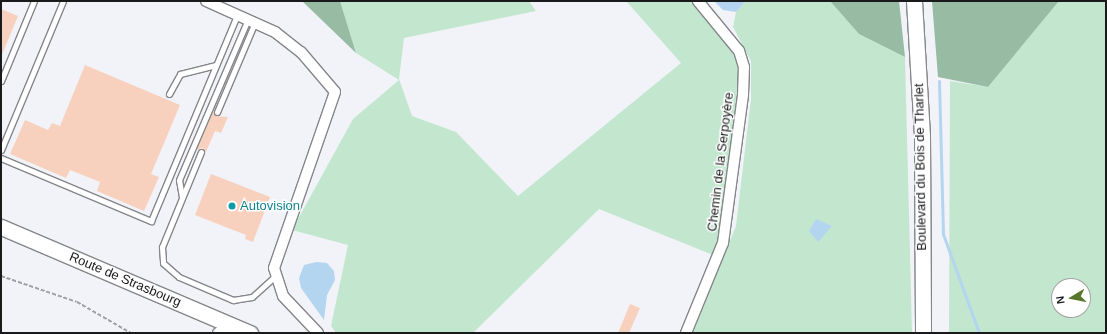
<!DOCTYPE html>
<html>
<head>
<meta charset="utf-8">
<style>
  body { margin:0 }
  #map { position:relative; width:1107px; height:334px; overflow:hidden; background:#f2f3f8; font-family:Arial,sans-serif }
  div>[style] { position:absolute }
  .green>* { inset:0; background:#c2e6ce }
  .forest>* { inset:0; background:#97bba3 }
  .water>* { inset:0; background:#b4d5ef }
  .stream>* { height:3px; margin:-1.5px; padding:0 1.5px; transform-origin:1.5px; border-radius:1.5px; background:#b4d5ef }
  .building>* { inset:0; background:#f8d1be }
  .path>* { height:1.5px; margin-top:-0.75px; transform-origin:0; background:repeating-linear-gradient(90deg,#a0a1a5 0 4px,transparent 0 6px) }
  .roads { filter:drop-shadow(1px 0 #85868a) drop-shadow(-1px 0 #85868a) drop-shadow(0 1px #85868a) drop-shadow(0 -1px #85868a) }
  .lane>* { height:5px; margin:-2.5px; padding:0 2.5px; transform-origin:2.5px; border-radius:2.5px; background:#fff }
  .street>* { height:10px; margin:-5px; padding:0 5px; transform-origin:5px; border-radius:5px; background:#fff }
  .primary>* { height:15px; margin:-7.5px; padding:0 7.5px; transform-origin:7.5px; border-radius:7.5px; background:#fff }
  .dots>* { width:11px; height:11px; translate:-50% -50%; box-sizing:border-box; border:2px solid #fff; border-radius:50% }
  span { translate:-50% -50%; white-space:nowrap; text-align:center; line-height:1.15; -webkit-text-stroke:3px #fff; paint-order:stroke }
  .street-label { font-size:13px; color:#191a1c }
  .culture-label { font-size:13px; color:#0d838f }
  .left { translate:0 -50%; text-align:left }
  .frame { position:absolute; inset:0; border:2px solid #191a1c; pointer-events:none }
  .north { position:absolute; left:1051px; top:278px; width:40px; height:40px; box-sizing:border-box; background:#fff; border:1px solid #a3a3a4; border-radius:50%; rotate:260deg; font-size:11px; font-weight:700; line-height:16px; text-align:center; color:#191a1c }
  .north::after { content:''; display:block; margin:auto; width:14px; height:18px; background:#58772d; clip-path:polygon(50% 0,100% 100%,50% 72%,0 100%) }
</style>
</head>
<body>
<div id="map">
  <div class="green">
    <div style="clip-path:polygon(340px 1px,529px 1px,536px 11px,404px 38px,399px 79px,412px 116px,456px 132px,518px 196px,681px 63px,626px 1px,693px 1px,719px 27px,740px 65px,740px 99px,727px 177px,723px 231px,713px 255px,599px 209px,473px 333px,336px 333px,331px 326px,348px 245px,292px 230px,353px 119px,399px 80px,356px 53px)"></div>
    <div style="clip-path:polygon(746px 1px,830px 1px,859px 34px,905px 57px,912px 333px,693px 333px,736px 226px,751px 99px,751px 61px,733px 27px,736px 12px)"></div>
    <div style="clip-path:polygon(evenodd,1059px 1px,1106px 1px,1106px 333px,949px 333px,950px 81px,988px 87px,1059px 1px,1059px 286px,1083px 286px,1083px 310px,1059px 310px,1059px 286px)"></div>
  </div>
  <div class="forest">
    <div style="clip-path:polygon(302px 1px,340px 1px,356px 53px)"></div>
    <div style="clip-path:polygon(830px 1px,899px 1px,905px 57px,859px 34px)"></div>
    <div style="clip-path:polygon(932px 1px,1059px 1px,988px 87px,938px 77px)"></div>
  </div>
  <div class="water">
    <div style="clip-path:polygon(714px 1px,746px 1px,736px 12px,723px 10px)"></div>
    <div style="clip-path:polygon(816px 219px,832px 226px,818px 242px,809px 231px)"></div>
    <div style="clip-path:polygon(316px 262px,327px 263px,334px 271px,335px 280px,327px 295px,324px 320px,301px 288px,299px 278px,304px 265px)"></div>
  </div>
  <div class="stream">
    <div style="left:939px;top:81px;width:153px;rotate:88.5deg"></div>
    <div style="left:943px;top:234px;width:105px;rotate:70deg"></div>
  </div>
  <div class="building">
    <div style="clip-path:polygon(1px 9px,18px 16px,1px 57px)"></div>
    <div style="clip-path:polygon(85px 65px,180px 105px,151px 174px,159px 177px,144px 211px,97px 191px,100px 182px,70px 170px,66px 178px,10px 154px,25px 120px,48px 130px,52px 123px,60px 126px)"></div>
    <div style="clip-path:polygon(213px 111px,216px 116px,228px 117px,221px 133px,215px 131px,205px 154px,203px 148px,196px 150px)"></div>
    <div style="clip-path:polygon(211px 174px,270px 197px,253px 242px,245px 239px,246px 235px,195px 215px)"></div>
    <div style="clip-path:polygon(630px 304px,640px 308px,629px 333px,618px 333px)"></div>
  </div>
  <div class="path">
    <div style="left:1px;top:276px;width:80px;rotate:18.9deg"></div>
    <div style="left:77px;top:302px;width:62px;rotate:29.9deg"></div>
  </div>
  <div class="roads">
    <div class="lane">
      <div style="left:1px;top:81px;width:87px;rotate:-67.6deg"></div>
      <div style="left:169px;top:94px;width:23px;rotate:-61deg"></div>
      <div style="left:180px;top:74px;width:37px;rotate:-14deg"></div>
      <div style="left:217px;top:112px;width:98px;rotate:-67.1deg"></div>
      <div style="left:1px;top:150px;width:161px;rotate:-67.4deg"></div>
      <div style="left:201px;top:152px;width:103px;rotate:112.3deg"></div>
      <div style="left:162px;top:247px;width:16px;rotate:86deg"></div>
      <div style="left:163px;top:263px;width:21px;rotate:41deg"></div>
      <div style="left:179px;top:277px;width:59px;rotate:23.1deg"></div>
      <div style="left:233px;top:300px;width:19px;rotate:-9deg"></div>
      <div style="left:252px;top:297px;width:30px;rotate:-42deg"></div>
      <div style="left:1px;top:158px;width:163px;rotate:22.8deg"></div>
      <div style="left:151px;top:221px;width:223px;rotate:-67.3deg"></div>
      <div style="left:182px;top:197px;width:17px;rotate:-100deg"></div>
      <div style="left:179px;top:180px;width:175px;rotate:-66.8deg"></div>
    </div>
    <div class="street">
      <div style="left:206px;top:1px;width:76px;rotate:24.2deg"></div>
      <div style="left:275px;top:32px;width:33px;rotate:38deg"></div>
      <div style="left:301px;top:52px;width:52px;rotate:49.6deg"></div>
      <div style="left:335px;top:92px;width:186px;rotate:109.1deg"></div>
      <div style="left:274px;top:268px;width:29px;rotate:72deg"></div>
      <div style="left:283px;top:296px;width:51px;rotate:46.6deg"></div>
      <div style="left:218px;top:333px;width:15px;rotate:-32deg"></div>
      <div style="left:686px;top:333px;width:97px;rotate:-67.7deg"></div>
      <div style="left:723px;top:243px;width:149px;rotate:-82.3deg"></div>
      <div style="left:743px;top:95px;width:28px;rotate:-88deg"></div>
      <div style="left:744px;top:67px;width:17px;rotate:-107deg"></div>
      <div style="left:739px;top:51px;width:65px;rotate:-129.4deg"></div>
    </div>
    <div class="primary">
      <div style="left:914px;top:1px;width:135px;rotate:86.6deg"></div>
      <div style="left:922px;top:136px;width:197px;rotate:89.7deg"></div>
      <div style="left:1px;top:227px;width:271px;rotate:23.1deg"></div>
    </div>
  </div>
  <div class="dots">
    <div style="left:232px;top:206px;background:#0f9aa8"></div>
  </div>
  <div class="street-label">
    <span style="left:721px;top:162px;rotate:-83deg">Chemin de la Serpoyère</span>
    <span style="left:921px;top:167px;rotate:-91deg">Boulevard du Bois de Tharlet</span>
    <span style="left:125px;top:280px;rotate:23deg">Route de Strasbourg</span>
  </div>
  <div class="culture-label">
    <span class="left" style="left:240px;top:206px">Autovision</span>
  </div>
  <div class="frame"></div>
  <div class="north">N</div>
</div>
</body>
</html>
